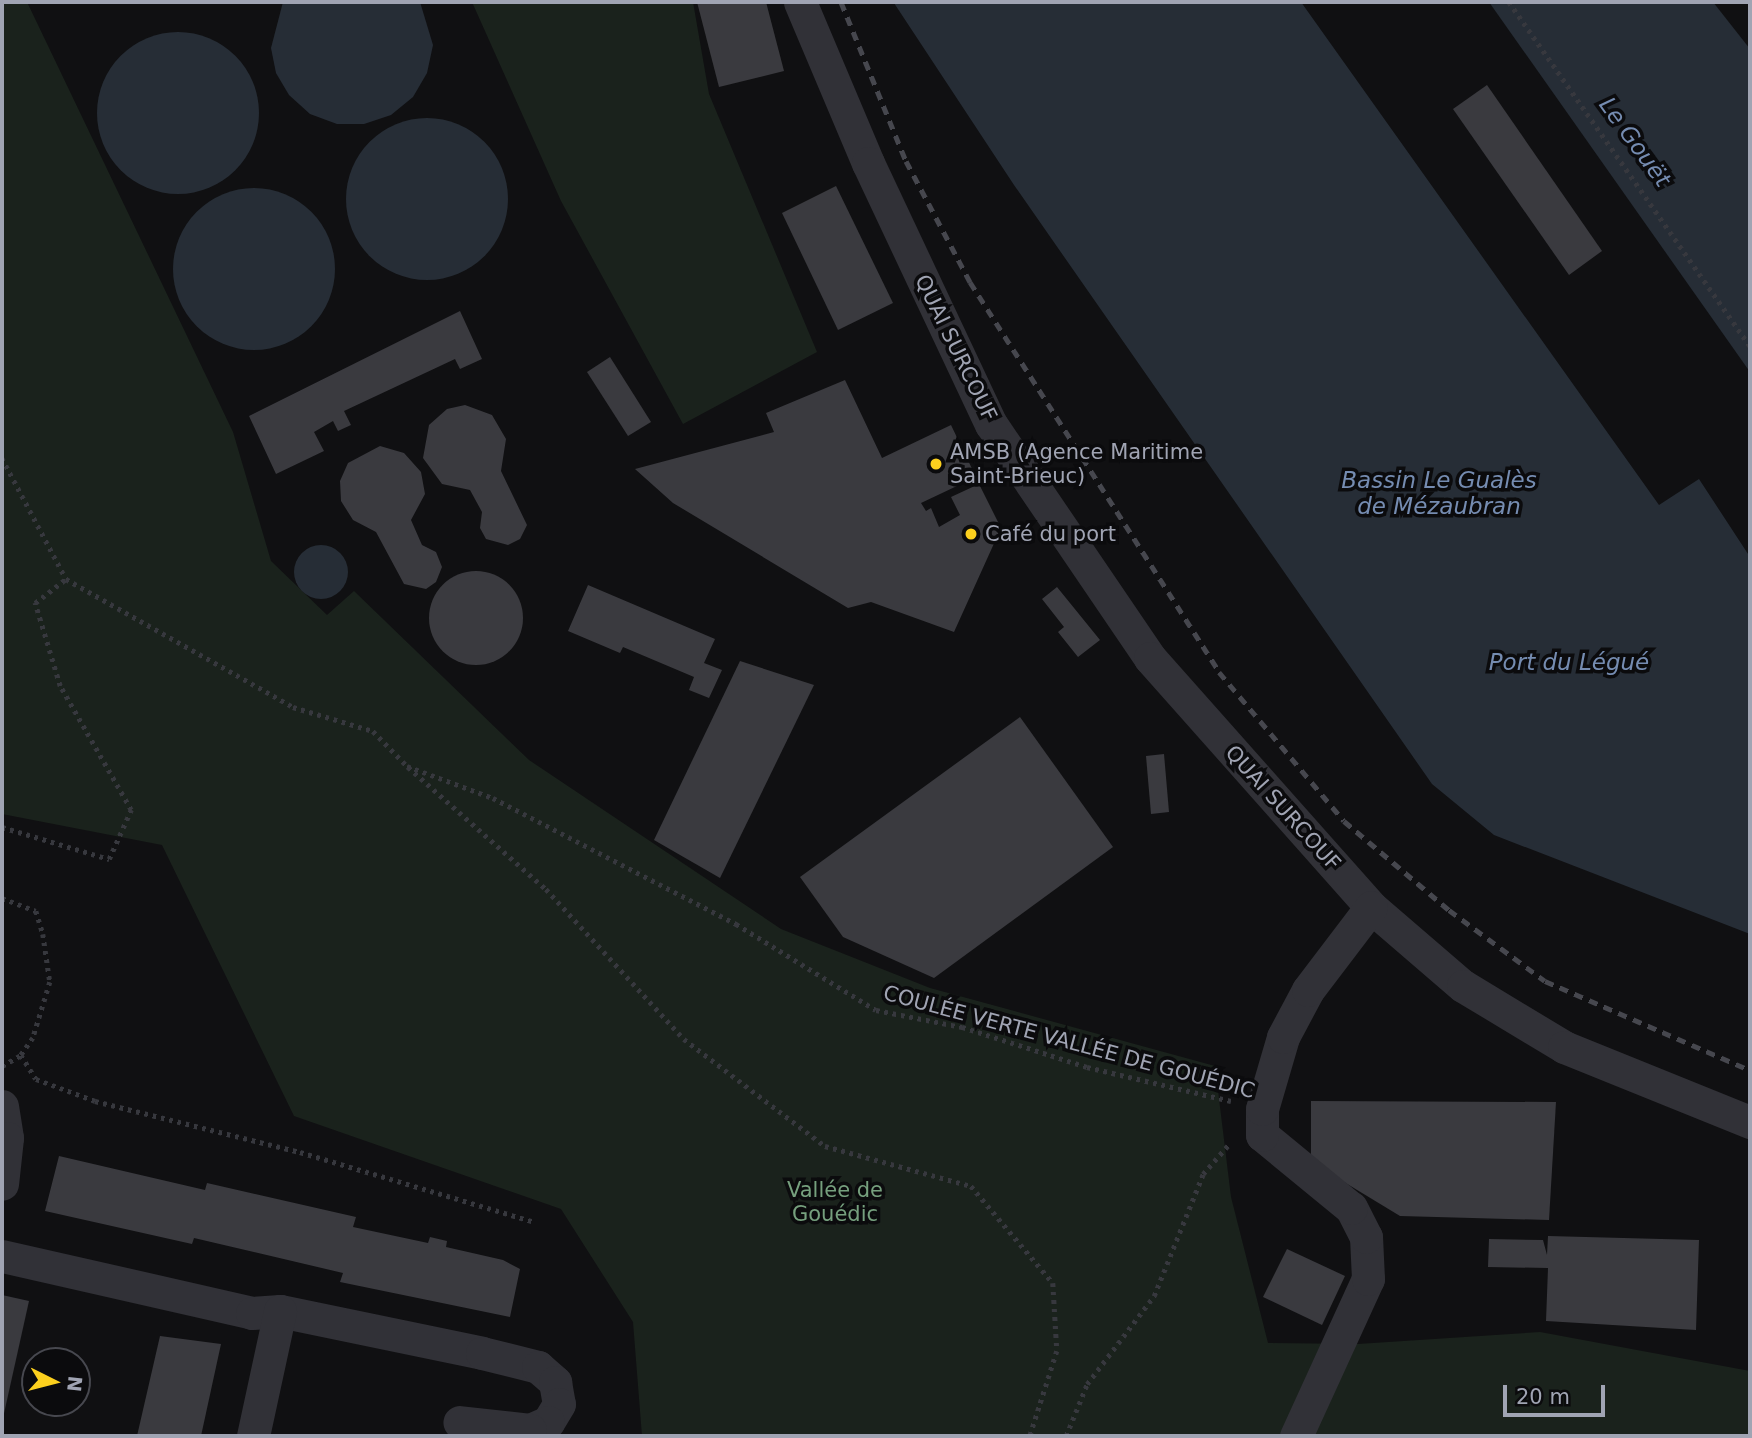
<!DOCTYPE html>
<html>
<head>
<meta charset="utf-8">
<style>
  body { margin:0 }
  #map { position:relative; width:1752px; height:1438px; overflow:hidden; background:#101012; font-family:"DejaVu Sans",sans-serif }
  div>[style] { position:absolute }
  .green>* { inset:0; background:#1a221c }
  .water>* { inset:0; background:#262d36 }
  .round { border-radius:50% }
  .building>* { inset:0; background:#3a3a3f }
  .path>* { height:4.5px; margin-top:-2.25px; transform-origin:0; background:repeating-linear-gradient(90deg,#37383e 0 3.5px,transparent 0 8.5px) }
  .minor>* { height:33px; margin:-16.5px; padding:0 16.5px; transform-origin:16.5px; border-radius:16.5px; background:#313137 }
  .rail>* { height:5px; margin-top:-2.5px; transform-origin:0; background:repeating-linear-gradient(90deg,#46474e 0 9px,transparent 0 16px) }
  .dots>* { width:19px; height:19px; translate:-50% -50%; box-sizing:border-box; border:4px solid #0b0b0d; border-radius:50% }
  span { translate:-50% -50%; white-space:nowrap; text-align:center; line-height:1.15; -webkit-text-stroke:7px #0b0b0d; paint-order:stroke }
  .street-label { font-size:21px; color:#a0a4b3 }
  .poi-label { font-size:21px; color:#a0a4b3 }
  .left { translate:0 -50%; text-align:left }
  .park-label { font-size:21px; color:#76a07e }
  .water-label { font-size:23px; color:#758cb1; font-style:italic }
  .frame { position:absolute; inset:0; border:4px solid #a0a4b3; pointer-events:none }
  .north { position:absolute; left:21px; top:1347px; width:70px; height:70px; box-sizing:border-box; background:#0b0b0d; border:2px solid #47484f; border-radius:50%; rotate:96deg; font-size:19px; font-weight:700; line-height:28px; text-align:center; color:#a0a4b3 }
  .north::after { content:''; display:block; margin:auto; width:24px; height:32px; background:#fcd01e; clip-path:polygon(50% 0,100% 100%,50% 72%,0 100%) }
  .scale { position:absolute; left:1503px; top:1385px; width:102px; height:32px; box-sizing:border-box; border:4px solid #a0a4b3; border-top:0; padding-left:9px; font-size:21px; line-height:24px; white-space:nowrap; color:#a0a4b3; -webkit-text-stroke:5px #0b0b0d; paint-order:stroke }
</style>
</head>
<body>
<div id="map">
  <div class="green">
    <div style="clip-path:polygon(2px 2px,27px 2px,233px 432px,271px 561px,327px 615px,354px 591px,529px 760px,781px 929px,930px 988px,1215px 1066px,1231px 1197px,1268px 1343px,1358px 1344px,1540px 1332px,1750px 1371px,1750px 1436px,642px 1436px,633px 1322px,561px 1209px,294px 1116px,162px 845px,2px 814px)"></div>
    <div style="clip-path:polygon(472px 2px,693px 2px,709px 94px,817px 352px,683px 424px,561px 201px)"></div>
  </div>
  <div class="water">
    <div style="clip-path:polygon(283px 2px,420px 2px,433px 45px,427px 73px,413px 97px,391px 115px,364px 124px,337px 124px,310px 114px,289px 95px,276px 73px,271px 48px)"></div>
    <div style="clip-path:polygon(1301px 2px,1659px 505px,1699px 479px,1750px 557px,1750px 934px,1494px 835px,1432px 784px,1014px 185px,894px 3px)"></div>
    <div style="clip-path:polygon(1489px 2px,1713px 2px,1750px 49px,1750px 372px)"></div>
    <div class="round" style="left:97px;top:32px;width:162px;height:162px"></div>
    <div class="round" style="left:346px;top:118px;width:162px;height:162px"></div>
    <div class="round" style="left:173px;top:188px;width:162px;height:162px"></div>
    <div class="round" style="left:294px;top:545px;width:54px;height:54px"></div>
  </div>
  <div class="building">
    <div style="clip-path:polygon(697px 2px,766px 2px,784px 71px,719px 87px)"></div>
    <div style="clip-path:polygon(1487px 85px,1602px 251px,1569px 275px,1453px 109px)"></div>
    <div style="clip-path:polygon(836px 186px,893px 303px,838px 330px,782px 213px)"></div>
    <div style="clip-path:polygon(460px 311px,482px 359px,460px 369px,455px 359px,344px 411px,351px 425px,338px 431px,333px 421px,314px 432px,324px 451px,276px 474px,249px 416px)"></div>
    <div style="clip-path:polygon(610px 357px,651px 422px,628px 436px,587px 372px)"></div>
    <div style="clip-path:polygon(845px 380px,882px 458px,951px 425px,976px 477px,921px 503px,926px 511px,931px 508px,939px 527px,960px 515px,951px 497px,979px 484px,1001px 528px,954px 632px,871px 602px,848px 608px,673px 503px,635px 469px,774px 432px,766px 413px)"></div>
    <div style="clip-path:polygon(465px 405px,492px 415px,506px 439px,501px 471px,527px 525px,520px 539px,508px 545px,486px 539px,480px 528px,482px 512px,470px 490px,442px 484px,423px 458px,429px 425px,447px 409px)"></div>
    <div style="clip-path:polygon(380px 446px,404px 453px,421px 472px,425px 494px,411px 520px,422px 545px,436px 552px,442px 567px,436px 582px,426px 589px,404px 584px,376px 532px,353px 520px,341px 501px,340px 481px,348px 463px)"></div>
    <div class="round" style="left:429px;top:571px;width:94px;height:94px"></div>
    <div style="clip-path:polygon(588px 585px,715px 639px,704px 663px,722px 670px,709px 698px,689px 690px,694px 677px,623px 647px,620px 653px,568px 631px)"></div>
    <div style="clip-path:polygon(1057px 587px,1100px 640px,1078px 657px,1058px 632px,1064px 627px,1042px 599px)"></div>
    <div style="clip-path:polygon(740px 661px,814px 685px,720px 878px,654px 840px)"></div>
    <div style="clip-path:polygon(1020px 717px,1113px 847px,934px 978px,843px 937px,800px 877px)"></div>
    <div style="clip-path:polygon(1164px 754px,1169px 812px,1151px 814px,1146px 756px)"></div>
    <div style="clip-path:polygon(1311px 1101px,1556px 1102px,1549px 1220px,1400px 1216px,1311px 1162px)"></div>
    <div style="clip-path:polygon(59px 1156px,205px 1190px,207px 1183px,356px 1217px,353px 1227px,428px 1243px,430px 1237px,447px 1241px,446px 1247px,503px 1260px,520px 1269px,510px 1317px,340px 1282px,343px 1273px,194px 1238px,192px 1244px,45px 1211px)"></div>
    <div style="clip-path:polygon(1548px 1236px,1699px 1240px,1696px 1330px,1546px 1321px,1548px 1268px,1488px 1267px,1489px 1239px,1543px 1240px,1547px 1255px)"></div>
    <div style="clip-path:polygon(1287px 1249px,1345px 1276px,1322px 1325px,1263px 1297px)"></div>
    <div style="clip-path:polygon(2px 1295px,29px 1301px,3px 1418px,2px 1417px)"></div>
    <div style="clip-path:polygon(160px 1336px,221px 1344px,201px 1436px,137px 1436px)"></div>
  </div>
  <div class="path">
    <div style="left:1509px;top:2px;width:420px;rotate:55deg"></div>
    <div style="left:2px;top:458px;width:137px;rotate:62.1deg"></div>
    <div style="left:66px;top:579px;width:261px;rotate:29.4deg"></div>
    <div style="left:293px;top:707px;width:84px;rotate:16.7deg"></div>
    <div style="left:373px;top:731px;width:49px;rotate:45.8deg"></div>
    <div style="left:407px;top:766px;width:92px;rotate:20.4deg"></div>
    <div style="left:493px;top:798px;width:274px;rotate:27.4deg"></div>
    <div style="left:736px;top:924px;width:164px;rotate:31.6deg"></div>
    <div style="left:876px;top:1010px;width:88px;rotate:11.2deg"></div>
    <div style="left:962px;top:1027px;width:131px;rotate:17.7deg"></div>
    <div style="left:1087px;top:1067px;width:148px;rotate:13.3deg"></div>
    <div style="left:408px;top:767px;width:184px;rotate:41.5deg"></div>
    <div style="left:546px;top:889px;width:204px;rotate:47.4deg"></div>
    <div style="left:684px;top:1039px;width:177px;rotate:37.2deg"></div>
    <div style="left:825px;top:1146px;width:151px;rotate:15.3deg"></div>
    <div style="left:971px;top:1186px;width:127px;rotate:49.8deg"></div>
    <div style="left:1053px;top:1283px;width:68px;rotate:86.6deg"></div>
    <div style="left:1057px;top:1351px;width:89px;rotate:107.6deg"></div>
    <div style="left:2px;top:827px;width:112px;rotate:16.7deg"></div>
    <div style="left:109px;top:859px;width:54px;rotate:-65.8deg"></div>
    <div style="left:131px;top:810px;width:143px;rotate:-119.8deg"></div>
    <div style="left:60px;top:686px;width:87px;rotate:-106.8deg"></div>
    <div style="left:35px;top:603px;width:39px;rotate:-38deg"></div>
    <div style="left:2px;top:898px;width:36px;rotate:21deg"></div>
    <div style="left:36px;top:911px;width:24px;rotate:73deg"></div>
    <div style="left:43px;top:934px;width:49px;rotate:81.7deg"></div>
    <div style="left:50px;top:982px;width:59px;rotate:106.9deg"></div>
    <div style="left:33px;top:1038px;width:21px;rotate:125deg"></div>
    <div style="left:21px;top:1055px;width:28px;rotate:58deg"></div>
    <div style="left:36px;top:1079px;width:63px;rotate:20.4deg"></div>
    <div style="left:95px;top:1101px;width:211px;rotate:14deg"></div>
    <div style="left:300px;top:1152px;width:242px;rotate:16.6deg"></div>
    <div style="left:2px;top:1066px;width:22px;rotate:-30deg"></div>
    <div style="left:1066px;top:1436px;width:56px;rotate:-68deg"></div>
    <div style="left:1087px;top:1384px;width:111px;rotate:-52.7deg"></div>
    <div style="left:1154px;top:1296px;width:131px;rotate:-68.1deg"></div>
    <div style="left:1203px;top:1174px;width:41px;rotate:-48.9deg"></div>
  </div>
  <div class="minor">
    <div style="left:800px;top:2px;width:175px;rotate:67.1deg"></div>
    <div style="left:868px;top:163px;width:289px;rotate:64.8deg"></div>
    <div style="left:991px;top:424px;width:283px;rotate:55.8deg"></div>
    <div style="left:1150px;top:658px;width:333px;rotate:48.4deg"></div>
    <div style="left:1371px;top:907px;width:121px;rotate:40.7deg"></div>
    <div style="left:1463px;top:986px;width:118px;rotate:31.1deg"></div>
    <div style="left:1564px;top:1047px;width:201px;rotate:22deg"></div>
    <div style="left:2px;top:1106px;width:32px;rotate:81deg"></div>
    <div style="left:7px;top:1138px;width:46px;rotate:96.2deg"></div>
    <div style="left:2px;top:1256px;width:256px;rotate:12.8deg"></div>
    <div style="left:252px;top:1313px;width:28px;rotate:-4deg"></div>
    <div style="left:280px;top:1311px;width:206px;rotate:11.7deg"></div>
    <div style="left:482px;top:1353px;width:58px;rotate:14deg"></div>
    <div style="left:538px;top:1367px;width:23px;rotate:41deg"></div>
    <div style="left:555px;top:1382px;width:22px;rotate:80deg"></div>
    <div style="left:559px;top:1404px;width:21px;rotate:121deg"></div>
    <div style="left:548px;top:1422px;width:20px;rotate:156deg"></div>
    <div style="left:530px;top:1430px;width:71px;rotate:-173.6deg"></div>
    <div style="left:253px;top:1436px;width:128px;rotate:-77.8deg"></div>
    <div style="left:1296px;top:1436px;width:173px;rotate:-65.4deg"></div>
    <div style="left:1368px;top:1279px;width:42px;rotate:-92.7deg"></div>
    <div style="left:1366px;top:1237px;width:33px;rotate:-117deg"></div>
    <div style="left:1351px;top:1208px;width:115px;rotate:-140.6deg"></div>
    <div style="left:1262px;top:1135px;width:26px;rotate:-90deg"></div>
    <div style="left:1262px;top:1109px;width:75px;rotate:-73.7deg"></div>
    <div style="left:1283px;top:1037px;width:53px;rotate:-62deg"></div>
    <div style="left:1308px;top:990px;width:104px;rotate:-52.8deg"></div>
  </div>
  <div class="rail">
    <div style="left:841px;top:2px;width:172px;rotate:67.8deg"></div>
    <div style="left:906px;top:161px;width:137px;rotate:62.1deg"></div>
    <div style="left:970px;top:282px;width:463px;rotate:57.4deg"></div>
    <div style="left:1219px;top:672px;width:194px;rotate:50deg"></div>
    <div style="left:1344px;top:821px;width:138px;rotate:40.3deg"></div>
    <div style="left:1449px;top:910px;width:119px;rotate:36.5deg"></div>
    <div style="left:1545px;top:981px;width:223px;rotate:23.5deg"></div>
  </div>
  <div class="dots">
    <div style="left:936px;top:464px;background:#fcd01e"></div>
    <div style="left:971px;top:534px;background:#fcd01e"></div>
  </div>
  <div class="street-label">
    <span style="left:956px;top:348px;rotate:64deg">QUAI SURCOUF</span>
    <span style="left:1283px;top:808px;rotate:48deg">QUAI SURCOUF</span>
    <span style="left:1069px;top:1042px;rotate:15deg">COULÉE VERTE VALLÉE DE GOUÉDIC</span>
  </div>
  <div class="poi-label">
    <span class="left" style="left:950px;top:464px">AMSB (Agence Maritime<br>Saint-Brieuc)</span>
    <span class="left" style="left:985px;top:534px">Café du port</span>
  </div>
  <div class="park-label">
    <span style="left:835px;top:1202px">Vallée de<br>Gouédic</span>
  </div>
  <div class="water-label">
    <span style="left:1635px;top:142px;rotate:54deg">Le Gouët</span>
    <span style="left:1439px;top:493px">Bassin Le Gualès<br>de Mézaubran</span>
    <span style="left:1569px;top:662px">Port du Légué</span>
  </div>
  <div class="frame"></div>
  <div class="north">N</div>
  <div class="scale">20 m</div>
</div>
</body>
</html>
